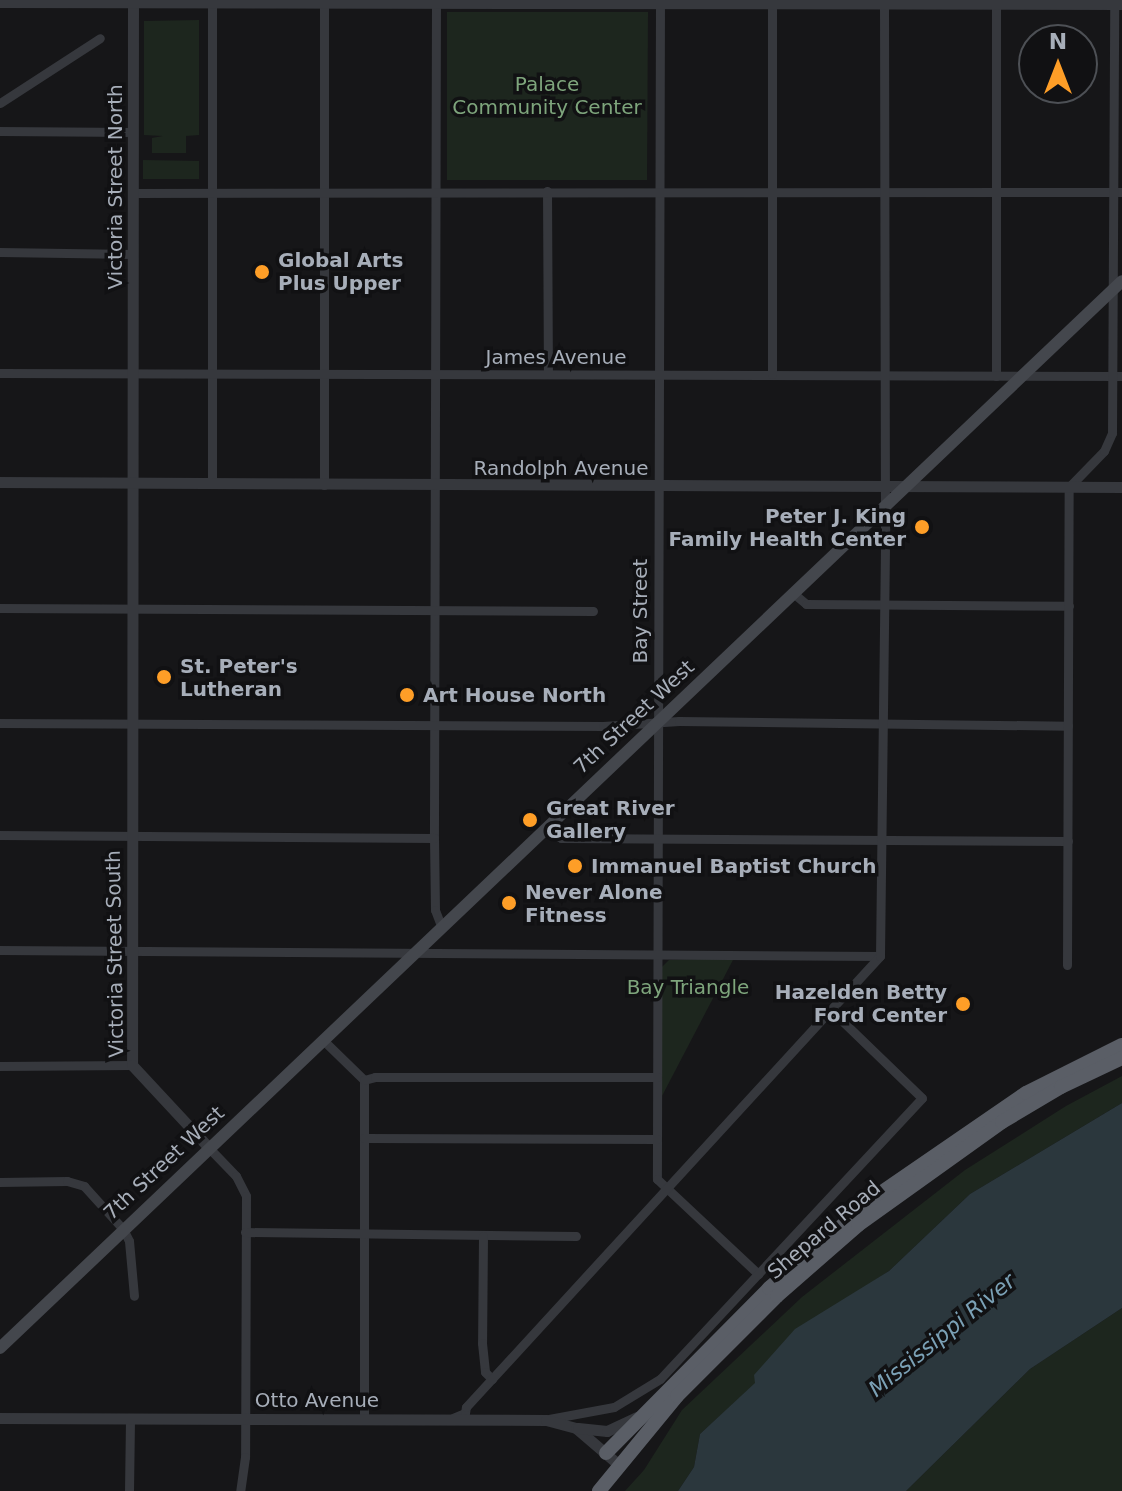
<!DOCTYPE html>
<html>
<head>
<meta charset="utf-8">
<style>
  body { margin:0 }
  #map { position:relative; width:1122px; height:1491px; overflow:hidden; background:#161618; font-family:"DejaVu Sans",sans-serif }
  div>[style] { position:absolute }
  .green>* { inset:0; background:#1d261e }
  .water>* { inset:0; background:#2b373d }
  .minor>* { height:9px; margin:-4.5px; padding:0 4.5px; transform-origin:4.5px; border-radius:4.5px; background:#36383d }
  .tertiary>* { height:11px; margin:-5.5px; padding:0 5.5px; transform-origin:5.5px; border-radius:5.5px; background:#36383d }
  .secondary>* { height:12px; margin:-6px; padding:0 6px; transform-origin:6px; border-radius:6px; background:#44474d }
  .trunk>* { height:14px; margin:-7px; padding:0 7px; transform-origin:7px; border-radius:7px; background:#5a5e66 }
  .dots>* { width:22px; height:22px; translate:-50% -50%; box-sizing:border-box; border:4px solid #111113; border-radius:50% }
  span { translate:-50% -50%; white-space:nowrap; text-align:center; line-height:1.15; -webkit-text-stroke:7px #111113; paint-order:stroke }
  .park-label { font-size:20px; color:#7ea57c }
  .street-label { font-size:20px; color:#a7aeb9 }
  .poi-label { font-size:20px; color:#a7aeb9; font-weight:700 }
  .left { translate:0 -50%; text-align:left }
  .right { translate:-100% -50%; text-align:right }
  .water-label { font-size:22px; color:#7ba1b6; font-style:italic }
  .north { position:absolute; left:1018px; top:24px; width:80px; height:80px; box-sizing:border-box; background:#111113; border:2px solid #4d5055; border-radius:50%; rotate:0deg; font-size:22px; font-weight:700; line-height:32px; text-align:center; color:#a7aeb9 }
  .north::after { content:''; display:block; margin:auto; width:28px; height:36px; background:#fe9e27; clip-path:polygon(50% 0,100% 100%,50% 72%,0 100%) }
</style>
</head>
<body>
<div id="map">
  <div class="green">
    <div style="clip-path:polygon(447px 12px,648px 12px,647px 180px,447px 180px)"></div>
    <div style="clip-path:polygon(199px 20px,199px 135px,186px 136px,186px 153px,152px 153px,152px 138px,163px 136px,144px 135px,144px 21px)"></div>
    <div style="clip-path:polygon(143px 160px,199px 161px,199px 179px,143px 179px)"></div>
    <div style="clip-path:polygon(734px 958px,662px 1096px,662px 967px,669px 960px)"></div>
    <div style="clip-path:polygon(1122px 1076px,1122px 1103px,970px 1194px,889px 1271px,857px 1292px,700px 1434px,694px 1467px,678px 1491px,625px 1491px,644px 1470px,682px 1410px,802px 1297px,965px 1170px,1066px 1106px)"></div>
    <div style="clip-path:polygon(1122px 1308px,1122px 1491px,906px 1491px,1030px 1369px)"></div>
  </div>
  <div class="water">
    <div style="clip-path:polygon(1122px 1103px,1122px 1308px,1030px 1369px,906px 1491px,678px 1491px,694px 1467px,700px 1434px,755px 1383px,754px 1375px,795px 1329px,889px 1271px,970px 1194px)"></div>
  </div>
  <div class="minor">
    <div style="left:324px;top:0;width:485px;rotate:90deg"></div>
    <div style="left:436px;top:0;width:838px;rotate:90.14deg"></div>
    <div style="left:434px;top:838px;width:72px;rotate:89.2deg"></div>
    <div style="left:435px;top:910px;width:17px;rotate:69deg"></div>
    <div style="left:660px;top:0;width:1179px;rotate:90.15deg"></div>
    <div style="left:657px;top:1179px;width:139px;rotate:43.2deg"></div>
    <div style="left:996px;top:0;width:376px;rotate:90deg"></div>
    <div style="left:212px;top:3px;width:481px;rotate:90deg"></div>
    <div style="left:0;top:103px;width:119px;rotate:-33deg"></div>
    <div style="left:0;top:131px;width:133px;rotate:0.4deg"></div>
    <div style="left:547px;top:191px;width:183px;rotate:89.7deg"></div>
    <div style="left:132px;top:193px;width:990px;rotate:-0.06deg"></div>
    <div style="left:0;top:252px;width:133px;rotate:0.9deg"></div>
    <div style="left:0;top:373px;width:1122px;rotate:0.15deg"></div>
    <div style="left:772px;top:374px;width:374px;rotate:-90deg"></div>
    <div style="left:793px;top:593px;width:17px;rotate:40deg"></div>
    <div style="left:806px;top:604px;width:263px;rotate:0.4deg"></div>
    <div style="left:0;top:608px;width:593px;rotate:0.29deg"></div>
    <div style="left:0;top:723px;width:603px;rotate:0.29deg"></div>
    <div style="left:603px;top:726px;width:76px;rotate:-3.8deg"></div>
    <div style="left:679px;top:721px;width:389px;rotate:0.7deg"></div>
    <div style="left:544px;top:830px;width:19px;rotate:25deg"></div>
    <div style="left:561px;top:838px;width:507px;rotate:0.34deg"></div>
    <div style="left:0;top:835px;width:434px;rotate:0.4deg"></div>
    <div style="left:0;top:950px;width:880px;rotate:0.39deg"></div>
    <div style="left:1067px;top:965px;width:478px;rotate:-89.8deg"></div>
    <div style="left:1069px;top:487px;width:50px;rotate:-45.8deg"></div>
    <div style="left:1104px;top:451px;width:20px;rotate:-66deg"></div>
    <div style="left:1112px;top:433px;width:433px;rotate:-89.7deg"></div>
    <div style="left:323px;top:1040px;width:57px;rotate:44.3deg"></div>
    <div style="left:364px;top:1080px;width:338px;rotate:90deg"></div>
    <div style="left:0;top:1066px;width:132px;rotate:-0.4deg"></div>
    <div style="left:364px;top:1080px;width:11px;rotate:-15deg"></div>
    <div style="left:375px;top:1077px;width:282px"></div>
    <div style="left:364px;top:1138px;width:293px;rotate:0.2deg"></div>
    <div style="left:209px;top:1148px;width:39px;rotate:46deg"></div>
    <div style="left:236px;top:1176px;width:22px;rotate:63deg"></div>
    <div style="left:246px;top:1196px;width:261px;rotate:90.2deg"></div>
    <div style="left:245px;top:1457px;width:34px;rotate:98deg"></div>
    <div style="left:0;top:1182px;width:67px;rotate:-0.9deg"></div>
    <div style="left:67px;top:1181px;width:18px;rotate:16deg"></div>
    <div style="left:84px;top:1186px;width:58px;rotate:47.8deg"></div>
    <div style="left:123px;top:1229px;width:13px;rotate:63deg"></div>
    <div style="left:129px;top:1241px;width:55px;rotate:84.8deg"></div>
    <div style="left:245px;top:1232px;width:331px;rotate:0.7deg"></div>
    <div style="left:483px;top:1236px;width:107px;rotate:90.5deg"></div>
    <div style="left:482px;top:1343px;width:29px;rotate:84deg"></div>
    <div style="left:485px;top:1372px;width:10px;rotate:45deg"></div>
    <div style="left:453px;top:1418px;width:13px;rotate:-23deg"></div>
    <div style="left:465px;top:1413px;width:6px;rotate:-81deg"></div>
    <div style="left:466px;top:1407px;width:612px;rotate:-47.45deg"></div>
    <div style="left:880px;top:956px;width:429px;rotate:-89.3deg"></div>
    <div style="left:885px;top:527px;width:527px;rotate:-90.11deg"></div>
    <div style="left:549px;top:1419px;width:66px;rotate:-10.5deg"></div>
    <div style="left:614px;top:1407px;width:54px;rotate:-31.3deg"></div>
    <div style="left:660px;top:1379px;width:384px;rotate:-47deg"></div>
    <div style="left:922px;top:1098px;width:127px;rotate:-136deg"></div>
    <div style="left:129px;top:1491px;width:72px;rotate:-89.2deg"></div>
  </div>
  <div class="tertiary">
    <div style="left:133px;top:0;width:1065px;rotate:90.05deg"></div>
    <div style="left:132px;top:1065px;width:113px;rotate:47.1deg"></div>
    <div style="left:0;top:2px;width:1122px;rotate:0.1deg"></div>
    <div style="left:0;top:482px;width:1122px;rotate:0.26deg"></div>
    <div style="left:0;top:1418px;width:546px;rotate:0.21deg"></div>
    <div style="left:546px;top:1420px;width:31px;rotate:15deg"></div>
    <div style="left:576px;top:1428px;width:57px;rotate:40.7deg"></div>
    <div style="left:578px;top:1428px;width:29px;rotate:6deg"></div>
    <div style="left:607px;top:1431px;width:33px;rotate:-25deg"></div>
  </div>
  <div class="secondary">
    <div style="left:0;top:1348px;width:1548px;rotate:-43.56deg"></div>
  </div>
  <div class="trunk">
    <div style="left:606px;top:1453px;width:232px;rotate:-45.3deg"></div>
    <div style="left:769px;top:1288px;width:145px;rotate:-40.5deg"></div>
    <div style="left:879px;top:1194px;width:178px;rotate:-34.5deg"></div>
    <div style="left:1026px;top:1093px;width:107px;rotate:-26.6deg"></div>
    <div style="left:599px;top:1491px;width:123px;rotate:-50.6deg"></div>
    <div style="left:677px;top:1396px;width:141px;rotate:-45deg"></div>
    <div style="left:777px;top:1296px;width:108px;rotate:-41.2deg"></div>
    <div style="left:858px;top:1225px;width:177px;rotate:-35.6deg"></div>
    <div style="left:1002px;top:1122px;width:69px;rotate:-30.7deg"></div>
    <div style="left:1061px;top:1087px;width:68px;rotate:-25.4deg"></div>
  </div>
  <div class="dots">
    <div style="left:262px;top:272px;background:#fe9e27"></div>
    <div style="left:922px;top:527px;background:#fe9e27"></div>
    <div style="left:164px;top:677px;background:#fe9e27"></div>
    <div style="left:407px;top:695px;background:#fe9e27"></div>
    <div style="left:530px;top:820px;background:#fe9e27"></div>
    <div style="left:575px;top:866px;background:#fe9e27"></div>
    <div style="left:509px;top:903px;background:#fe9e27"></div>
    <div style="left:963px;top:1004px;background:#fe9e27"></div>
  </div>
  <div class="park-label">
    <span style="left:547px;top:96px">Palace<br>Community Center</span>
    <span style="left:688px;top:987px">Bay Triangle</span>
  </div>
  <div class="street-label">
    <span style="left:115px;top:187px;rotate:-90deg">Victoria Street North</span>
    <span style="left:556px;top:357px">James Avenue</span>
    <span style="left:561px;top:468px">Randolph Avenue</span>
    <span style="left:640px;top:611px;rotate:-90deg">Bay Street</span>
    <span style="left:634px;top:717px;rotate:-43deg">7th Street West</span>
    <span style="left:115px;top:954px;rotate:-91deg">Victoria Street South</span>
    <span style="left:164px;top:1163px;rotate:-43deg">7th Street West</span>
    <span style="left:824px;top:1230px;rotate:-40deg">Shepard Road</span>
    <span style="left:317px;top:1400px">Otto Avenue</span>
  </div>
  <div class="poi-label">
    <span class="left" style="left:278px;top:272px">Global Arts<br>Plus Upper</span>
    <span class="right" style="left:906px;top:528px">Peter J. King<br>Family Health Center</span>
    <span class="left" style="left:180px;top:678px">St. Peter's<br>Lutheran</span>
    <span class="left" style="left:423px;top:695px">Art House North</span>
    <span class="left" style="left:546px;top:820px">Great River<br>Gallery</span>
    <span class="left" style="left:591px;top:866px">Immanuel Baptist Church</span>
    <span class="left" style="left:525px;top:904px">Never Alone<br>Fitness</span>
    <span class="right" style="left:947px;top:1004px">Hazelden Betty<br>Ford Center</span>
  </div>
  <div class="water-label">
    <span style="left:942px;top:1335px;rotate:-39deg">Mississippi River</span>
  </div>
  <div class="north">N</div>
</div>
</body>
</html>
